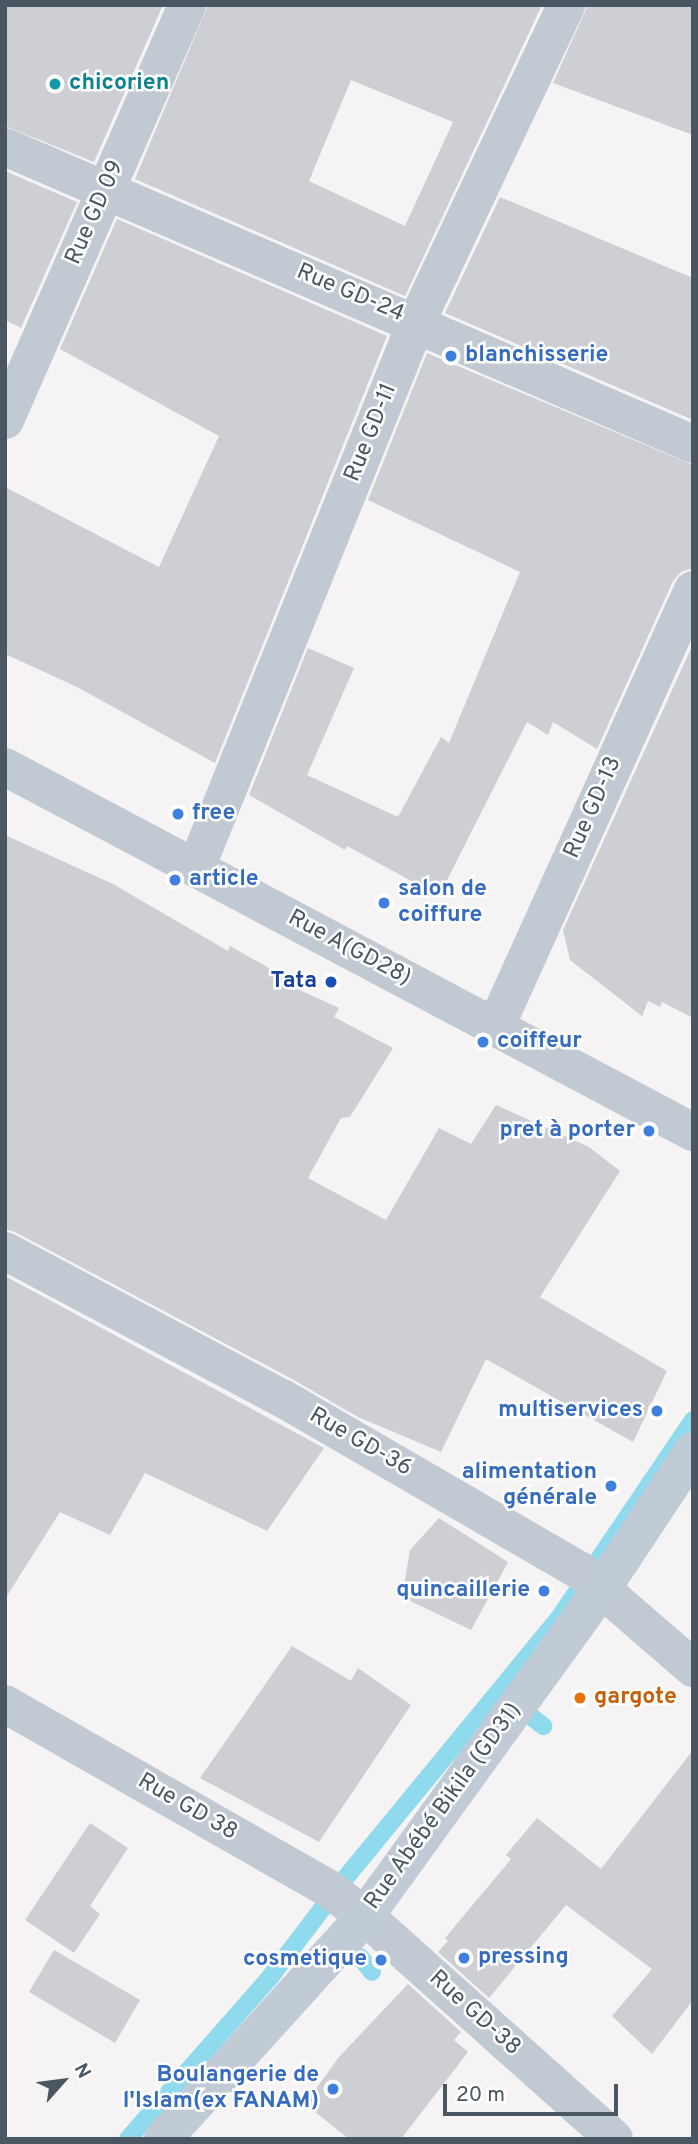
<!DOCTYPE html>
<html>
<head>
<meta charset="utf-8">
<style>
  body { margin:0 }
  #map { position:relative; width:698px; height:2144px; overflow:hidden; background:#f5f3f3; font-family:Overpass,sans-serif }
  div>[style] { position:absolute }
  .stream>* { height:18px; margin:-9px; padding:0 9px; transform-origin:9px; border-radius:9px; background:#90daee }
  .building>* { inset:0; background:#cdcfd5 }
  .minor>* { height:38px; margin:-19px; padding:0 19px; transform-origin:19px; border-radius:19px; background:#c1cad2 }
  .secondary>* { height:38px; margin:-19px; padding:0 19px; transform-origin:19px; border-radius:19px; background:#c1cbd6 }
  .dots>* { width:19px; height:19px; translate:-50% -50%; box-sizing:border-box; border:4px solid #fff; border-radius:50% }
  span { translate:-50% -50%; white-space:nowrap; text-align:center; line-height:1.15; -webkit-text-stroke:5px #fff; paint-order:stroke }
  .culture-label { font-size:23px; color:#0d838f; font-weight:700 }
  .left { translate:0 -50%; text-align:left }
  .street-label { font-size:23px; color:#4a5661 }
  .shop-label { font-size:23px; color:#366cbe; font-weight:700 }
  .right { translate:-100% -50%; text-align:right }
  .transit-label { font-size:23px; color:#164399; font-weight:700 }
  .food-label { font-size:23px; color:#c56008; font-weight:700 }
  .frame { position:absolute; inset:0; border:7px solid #4a5661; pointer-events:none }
  .north { position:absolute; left:28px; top:2046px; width:70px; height:70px; -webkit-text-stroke:5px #fff; paint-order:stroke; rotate:62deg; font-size:19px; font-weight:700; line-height:28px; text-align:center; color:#4a5661 }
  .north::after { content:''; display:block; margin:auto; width:24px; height:32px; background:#4a5661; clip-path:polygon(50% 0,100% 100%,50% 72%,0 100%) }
  .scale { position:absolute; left:443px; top:2084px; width:175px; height:32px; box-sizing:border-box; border:4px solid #4a5661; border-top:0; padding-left:9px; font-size:21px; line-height:24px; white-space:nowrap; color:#4a5661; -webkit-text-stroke:5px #fff; paint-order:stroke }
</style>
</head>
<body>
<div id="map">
  <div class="stream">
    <div style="left:515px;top:1704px;width:36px;rotate:38deg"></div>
    <div style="left:360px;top:1957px;width:19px;rotate:51deg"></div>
    <div style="left:128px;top:2139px;width:217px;rotate:-48.7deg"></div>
    <div style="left:271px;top:1976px;width:126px;rotate:-52.8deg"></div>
    <div style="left:347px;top:1876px;width:334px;rotate:-50.6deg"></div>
    <div style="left:559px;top:1618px;width:239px;rotate:-55.9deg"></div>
  </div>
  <div class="building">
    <div style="clip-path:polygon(5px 5px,163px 5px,94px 162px,5px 126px)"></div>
    <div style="clip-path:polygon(evenodd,208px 5px,542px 5px,405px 296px,135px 179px,208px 5px,351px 80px,453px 122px,405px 226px,309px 181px,351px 80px)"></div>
    <div style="clip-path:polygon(588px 5px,693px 5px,693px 135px,553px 83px)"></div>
    <div style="clip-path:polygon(5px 171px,77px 202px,21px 328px,5px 320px)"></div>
    <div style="clip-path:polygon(500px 197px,693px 278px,693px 420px,445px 313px)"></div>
    <div style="clip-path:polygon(117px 219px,387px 336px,215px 763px,77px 687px,5px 654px,5px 487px,159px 567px,219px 436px,60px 349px)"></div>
    <div style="clip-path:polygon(427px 353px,693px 465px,693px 568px,681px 572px,673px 581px,597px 749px,553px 722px,548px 735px,527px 722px,439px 896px,347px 846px,345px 850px,249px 795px,308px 648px,354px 668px,307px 775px,398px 817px,441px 737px,449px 743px,520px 572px,368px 500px)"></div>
    <div style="clip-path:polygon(693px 644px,693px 1018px,662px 1002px,660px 1007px,648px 1001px,642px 1016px,570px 960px,563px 930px)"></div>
    <div style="clip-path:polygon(5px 835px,113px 884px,228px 951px,230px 946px,285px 977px,282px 982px,339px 1008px,334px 1017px,393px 1048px,350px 1117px,341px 1118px,308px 1178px,386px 1220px,439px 1128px,471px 1144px,496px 1105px,589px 1147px,620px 1171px,540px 1297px,667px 1371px,633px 1442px,486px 1359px,441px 1452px,358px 1417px,292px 1379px,15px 1232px,5px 1229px)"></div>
    <div style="clip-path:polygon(5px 1276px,324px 1448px,267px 1531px,145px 1473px,110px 1535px,60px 1512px,5px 1599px)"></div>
    <div style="clip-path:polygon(439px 1518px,508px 1562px,471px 1630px,402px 1597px,410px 1550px)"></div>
    <div style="clip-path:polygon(292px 1646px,351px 1681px,358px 1668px,411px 1705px,319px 1842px,200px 1778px)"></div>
    <div style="clip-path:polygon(693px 1750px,693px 2000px,652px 2054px,612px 2016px,652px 1969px,566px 1905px,489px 1998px,438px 1952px,448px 1941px,445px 1938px,511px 1859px,506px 1855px,537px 1818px,601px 1869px)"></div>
    <div style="clip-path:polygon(90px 1823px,128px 1848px,90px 1906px,100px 1914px,74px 1953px,25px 1920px)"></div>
    <div style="clip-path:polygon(54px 1950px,140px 2000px,115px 2043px,29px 1992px)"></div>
    <div style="clip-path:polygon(408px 1984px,461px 2032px,454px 2040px,468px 2052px,401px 2139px,349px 2139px,305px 2104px,339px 2057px)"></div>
  </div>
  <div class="minor">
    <div style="left:5px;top:147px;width:749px;rotate:23.35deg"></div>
    <div style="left:5px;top:420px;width:453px;rotate:-66.3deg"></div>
    <div style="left:5px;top:767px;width:779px;rotate:27.95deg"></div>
    <div style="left:196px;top:868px;width:588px;rotate:-68.02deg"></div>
    <div style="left:416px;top:323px;width:352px;rotate:-64.7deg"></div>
    <div style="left:496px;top:1026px;width:478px;rotate:-65.7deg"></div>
    <div style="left:5px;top:1251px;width:314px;rotate:28deg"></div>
    <div style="left:282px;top:1398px;width:347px;rotate:30.1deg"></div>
    <div style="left:582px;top:1572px;width:147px;rotate:40.9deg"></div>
    <div style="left:5px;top:1704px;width:373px;rotate:29.7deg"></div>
    <div style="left:329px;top:1889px;width:45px;rotate:36.9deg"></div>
    <div style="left:365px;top:1916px;width:334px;rotate:41.8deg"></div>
  </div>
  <div class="secondary">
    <div style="left:163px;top:2139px;width:301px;rotate:-47.8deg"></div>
    <div style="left:365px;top:1916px;width:406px;rotate:-54.1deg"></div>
    <div style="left:603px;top:1587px;width:163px;rotate:-56.5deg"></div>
  </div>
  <div class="dots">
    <div style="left:55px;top:84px;background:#0f9aa8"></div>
    <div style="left:451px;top:356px;background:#3f7fe0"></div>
    <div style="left:178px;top:814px;background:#3f7fe0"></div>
    <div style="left:175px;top:880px;background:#3f7fe0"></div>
    <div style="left:384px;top:903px;background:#3f7fe0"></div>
    <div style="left:331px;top:982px;background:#1a4fb4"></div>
    <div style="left:483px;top:1042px;background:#3f7fe0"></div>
    <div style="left:649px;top:1131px;background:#3f7fe0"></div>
    <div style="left:657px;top:1411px;background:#3f7fe0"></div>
    <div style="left:611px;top:1486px;background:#3f7fe0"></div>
    <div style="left:544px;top:1591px;background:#3f7fe0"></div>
    <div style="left:580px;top:1698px;background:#e8710a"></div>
    <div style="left:464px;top:1958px;background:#3f7fe0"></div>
    <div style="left:381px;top:1960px;background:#3f7fe0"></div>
    <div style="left:333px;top:2089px;background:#3f7fe0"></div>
  </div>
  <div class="culture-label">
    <span class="left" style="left:69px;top:84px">chicorien</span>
  </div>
  <div class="street-label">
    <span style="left:96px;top:213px;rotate:-66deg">Rue GD 09</span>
    <span style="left:350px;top:294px;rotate:23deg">Rue GD-24</span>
    <span style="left:372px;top:433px;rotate:-68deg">Rue GD-11</span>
    <span style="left:594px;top:808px;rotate:-66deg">Rue GD-13</span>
    <span style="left:349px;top:949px;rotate:28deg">Rue A(GD28)</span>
    <span style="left:360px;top:1443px;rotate:30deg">Rue GD-36</span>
    <span style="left:444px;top:1807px;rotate:-54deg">Rue Abébé Bikila (GD31)</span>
    <span style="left:187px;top:1808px;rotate:30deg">Rue GD 38</span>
    <span style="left:474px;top:2014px;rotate:42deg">Rue GD-38</span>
  </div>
  <div class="shop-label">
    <span class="left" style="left:465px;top:356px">blanchisserie</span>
    <span class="left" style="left:192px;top:814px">free</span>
    <span class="left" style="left:189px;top:880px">article</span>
    <span class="left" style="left:398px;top:903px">salon de<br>coiffure</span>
    <span class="left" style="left:497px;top:1042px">coiffeur</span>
    <span class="right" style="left:635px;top:1131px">pret à porter</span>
    <span class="right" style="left:643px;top:1411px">multiservices</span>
    <span class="right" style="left:597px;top:1486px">alimentation<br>générale</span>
    <span class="right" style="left:530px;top:1591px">quincaillerie</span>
    <span class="left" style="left:478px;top:1958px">pressing</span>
    <span class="right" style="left:367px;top:1960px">cosmetique</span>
    <span class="right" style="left:319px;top:2089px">Boulangerie de<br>l'Islam(ex FANAM)</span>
  </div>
  <div class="transit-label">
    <span class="right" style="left:317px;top:982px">Tata</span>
  </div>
  <div class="food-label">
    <span class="left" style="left:594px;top:1698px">gargote</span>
  </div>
  <div class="frame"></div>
  <div class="north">N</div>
  <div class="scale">20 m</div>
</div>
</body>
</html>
